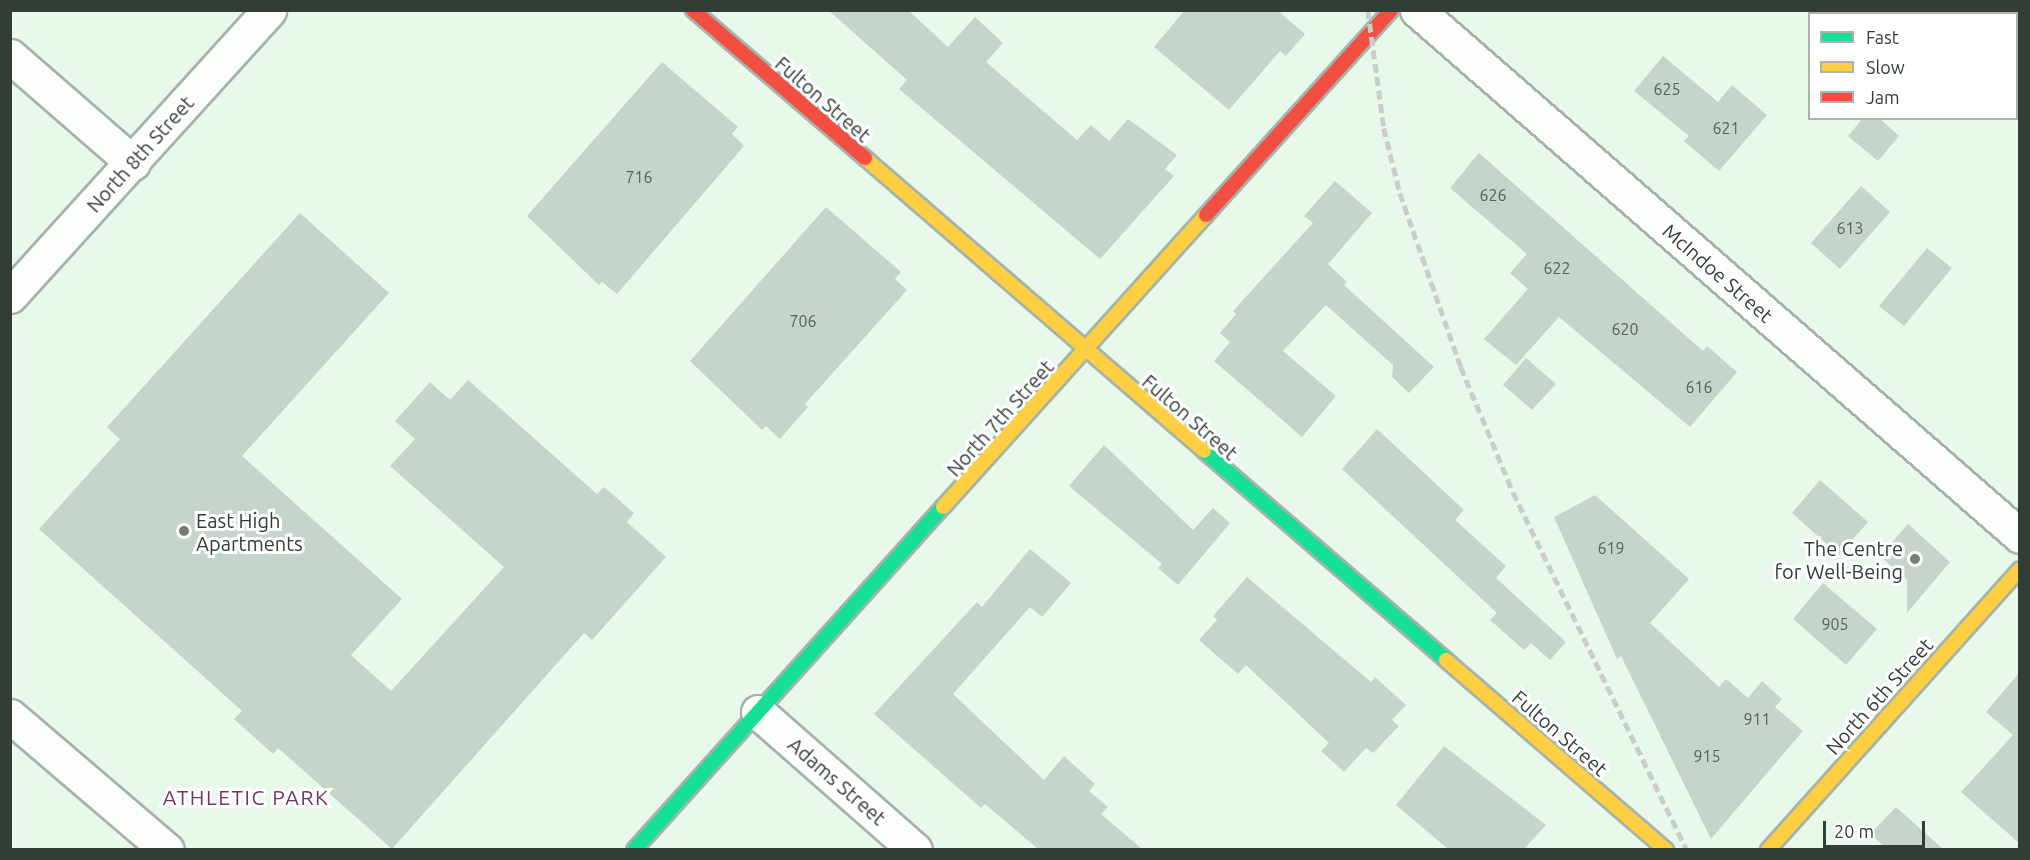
<!DOCTYPE html>
<html>
<head>
<meta charset="utf-8">
<style>
  body { margin:0 }
  #map { position:relative; width:2030px; height:860px; overflow:hidden; background:#e8f9ec; font-family:Ubuntu,sans-serif }
  div>[style] { position:absolute }
  .building>* { inset:0; background:#c7d4ca }
  .roads { filter:drop-shadow(2px 0 #a5b3a9) drop-shadow(-2px 0 #a5b3a9) drop-shadow(0 2px #a5b3a9) drop-shadow(0 -2px #a5b3a9) }
  .street>* { height:33px; margin:-16.5px; padding:0 16.5px; transform-origin:16.5px; border-radius:16.5px; background:#fcfefc }
  .fast>* { height:14px; margin:-7px; padding:0 7px; transform-origin:7px; border-radius:7px; background:#16e098 }
  .slow>* { height:14px; margin:-7px; padding:0 7px; transform-origin:7px; border-radius:7px; background:#ffcf43 }
  .jam>* { height:14px; margin:-7px; padding:0 7px; transform-origin:7px; border-radius:7px; background:#f24e42 }
  .rail>* { height:4.5px; margin-top:-2.25px; transform-origin:0; background:repeating-linear-gradient(90deg,#cacecb 0 9px,transparent 0 13.5px) }
  .dots>* { width:16px; height:16px; translate:-50% -50%; box-sizing:border-box; border:3px solid #fff; border-radius:50% }
  span { translate:-50% -50%; white-space:nowrap; text-align:center; line-height:1.15; -webkit-text-stroke:6px #fff; paint-order:stroke }
  .number-label { font-size:16px; color:#57645a }
  .number-label span { -webkit-text-stroke-width:0 }
  .street-label { font-size:20px; color:#323e35 }
  .poi-label { font-size:20px; color:#323e35 }
  .left { translate:0 -50%; text-align:left }
  .right { translate:-100% -50%; text-align:right }
  .neighbourhood-label { font-size:21px; color:#6f3663; letter-spacing:1.5px }
  .frame { position:absolute; inset:0; border:12px solid #323e35; pointer-events:none }
  .legend { position:absolute; left:1808px; top:12px; width:210px; height:108px; box-sizing:border-box; background:#fff; border:2px solid #adb2ae; margin:0; padding:8px 10px; list-style:none; font-size:18px; color:#323e35 }
  .legend li { display:flex; align-items:center; gap:12px; height:30px }
  .legend b { width:30px; border:2px solid #adb2ae }
  .scale { position:absolute; left:1823px; top:821px; width:102px; height:27px; box-sizing:border-box; border:3px solid #323e35; border-top:0; padding-left:8px; font-size:18px; line-height:21px; white-space:nowrap; color:#323e35; -webkit-text-stroke:4px #fff; paint-order:stroke }
</style>
</head>
<body>
<div id="map">
  <div class="building">
    <div style="clip-path:polygon(828px 10px,908px 10px,948px 47px,975px 17px,1003px 43px,986px 62px,1077px 140px,1091px 125px,1109px 141px,1128px 119px,1177px 155px,1165px 169px,1174px 176px,1100px 259px,899px 89px,907px 80px)"></div>
    <div style="clip-path:polygon(1185px 10px,1277px 10px,1305px 34px,1286px 56px,1280px 51px,1229px 110px,1154px 47px)"></div>
    <div style="clip-path:polygon(1663px 56px,1718px 102px,1732px 85px,1767px 115px,1719px 171px,1684px 141px,1689px 136px,1634px 91px)"></div>
    <div style="clip-path:polygon(662px 62px,738px 127px,732px 134px,744px 146px,617px 294px,602px 282px,599px 285px,527px 216px)"></div>
    <div style="clip-path:polygon(1863px 118px,1879px 118px,1899px 136px,1878px 161px,1848px 136px)"></div>
    <div style="clip-path:polygon(1479px 153px,1703px 351px,1707px 346px,1737px 372px,1690px 427px,1559px 317px,1516px 365px,1484px 339px,1528px 289px,1510px 273px,1527px 254px,1450px 188px)"></div>
    <div style="clip-path:polygon(1335px 181px,1372px 213px,1328px 264px,1347px 282px,1344px 285px,1434px 367px,1409px 393px,1392px 377px,1393px 365px,1326px 305px,1283px 351px,1336px 396px,1302px 437px,1214px 361px,1230px 342px,1220px 333px,1236px 314px,1233px 311px,1313px 223px,1304px 216px)"></div>
    <div style="clip-path:polygon(1861px 186px,1890px 212px,1840px 269px,1811px 243px)"></div>
    <div style="clip-path:polygon(826px 207px,901px 272px,895px 279px,907px 290px,805px 404px,808px 407px,780px 439px,766px 426px,762px 430px,690px 361px)"></div>
    <div style="clip-path:polygon(300px 213px,389px 293px,242px 456px,402px 599px,351px 655px,391px 691px,504px 567px,390px 466px,415px 439px,395px 421px,430px 382px,450px 400px,468px 380px,597px 494px,604px 487px,634px 513px,627px 522px,666px 557px,592px 640px,584px 633px,392px 849px,278px 748px,273px 754px,234px 719px,242px 711px,39px 529px,120px 439px,107px 427px)"></div>
    <div style="clip-path:polygon(1927px 248px,1952px 268px,1904px 326px,1879px 306px)"></div>
    <div style="clip-path:polygon(1526px 358px,1556px 384px,1532px 410px,1503px 385px)"></div>
    <div style="clip-path:polygon(1377px 429px,1464px 510px,1455px 520px,1506px 566px,1496px 578px,1566px 642px,1550px 660px,1531px 643px,1524px 650px,1490px 620px,1497px 613px,1342px 469px)"></div>
    <div style="clip-path:polygon(1104px 445px,1193px 530px,1213px 508px,1230px 523px,1178px 585px,1158px 568px,1162px 564px,1069px 486px)"></div>
    <div style="clip-path:polygon(1820px 480px,1868px 522px,1839px 555px,1792px 513px)"></div>
    <div style="clip-path:polygon(1595px 495px,1689px 579px,1650px 623px,1719px 687px,1726px 679px,1748px 698px,1762px 681px,1782px 699px,1775px 707px,1803px 731px,1711px 839px,1621px 656px,1617px 659px,1554px 517px)"></div>
    <div style="clip-path:polygon(1908px 524px,1950px 562px,1907px 613px,1907px 580px,1880px 556px)"></div>
    <div style="clip-path:polygon(1030px 549px,1071px 583px,1042px 617px,1030px 607px,953px 694px,1044px 780px,1064px 756px,1095px 784px,1089px 791px,1108px 807px,1101px 814px,1142px 849px,1038px 849px,985px 804px,981px 808px,874px 714px,977px 602px,982px 607px)"></div>
    <div style="clip-path:polygon(1247px 577px,1371px 682px,1375px 677px,1406px 705px,1392px 720px,1399px 726px,1373px 753px,1366px 748px,1344px 772px,1321px 751px,1329px 743px,1246px 665px,1238px 674px,1199px 640px,1217px 620px,1213px 616px)"></div>
    <div style="clip-path:polygon(1823px 583px,1877px 629px,1846px 665px,1793px 619px)"></div>
    <div style="clip-path:polygon(2019px 673px,2019px 843px,1961px 792px,2013px 735px,1986px 712px)"></div>
    <div style="clip-path:polygon(1444px 746px,1546px 825px,1524px 849px,1448px 849px,1396px 805px)"></div>
    <div style="clip-path:polygon(1896px 807px,1943px 849px,1887px 849px,1870px 834px)"></div>
  </div>
  <div class="roads">
    <div class="street">
      <div style="left:1417px;top:10px;width:800px;rotate:41.1deg"></div>
      <div style="left:10px;top:56px;width:163px;rotate:41deg"></div>
      <div style="left:10px;top:296px;width:386px;rotate:-47.8deg"></div>
      <div style="left:758px;top:712px;width:209px;rotate:41.3deg"></div>
      <div style="left:10px;top:716px;width:206px;rotate:40.5deg"></div>
    </div>
    <div class="fast">
      <div style="left:1204px;top:451px;width:320px;rotate:40.8deg"></div>
      <div style="left:634px;top:850px;width:462px;rotate:-48deg"></div>
    </div>
    <div class="slow">
      <div style="left:865px;top:158px;width:448px;rotate:40.8deg"></div>
      <div style="left:943px;top:507px;width:393px;rotate:-48deg"></div>
      <div style="left:1446px;top:660px;width:291px;rotate:40.8deg"></div>
      <div style="left:1768px;top:850px;width:377px;rotate:-48.1deg"></div>
    </div>
    <div class="jam">
      <div style="left:693px;top:10px;width:227px;rotate:40.7deg"></div>
      <div style="left:1206px;top:215px;width:276px;rotate:-47.9deg"></div>
    </div>
  </div>
  <div class="rail">
    <div style="left:1368px;top:10px;width:119px;rotate:82.3deg"></div>
    <div style="left:1384px;top:128px;width:67px;rotate:76.2deg"></div>
    <div style="left:1400px;top:193px;width:184px;rotate:70.7deg"></div>
    <div style="left:1461px;top:367px;width:135px;rotate:67.4deg"></div>
    <div style="left:1513px;top:492px;width:398px;rotate:64.1deg"></div>
  </div>
  <div class="dots">
    <div style="left:184px;top:531px;background:#727f75"></div>
    <div style="left:1915px;top:559px;background:#727f75"></div>
  </div>
  <div class="number-label">
    <span style="left:1667px;top:89px">625</span>
    <span style="left:1726px;top:128px">621</span>
    <span style="left:639px;top:177px">716</span>
    <span style="left:1493px;top:195px">626</span>
    <span style="left:1850px;top:228px">613</span>
    <span style="left:1557px;top:268px">622</span>
    <span style="left:803px;top:321px">706</span>
    <span style="left:1625px;top:329px">620</span>
    <span style="left:1699px;top:387px">616</span>
    <span style="left:1611px;top:548px">619</span>
    <span style="left:1835px;top:624px">905</span>
    <span style="left:1757px;top:719px">911</span>
    <span style="left:1707px;top:756px">915</span>
  </div>
  <div class="street-label">
    <span style="left:823px;top:99px;rotate:41deg">Fulton Street</span>
    <span style="left:140px;top:154px;rotate:-48deg">North 8th Street</span>
    <span style="left:1718px;top:273px;rotate:41deg">McIndoe Street</span>
    <span style="left:1190px;top:417px;rotate:41deg">Fulton Street</span>
    <span style="left:1000px;top:418px;rotate:-48deg">North 7th Street</span>
    <span style="left:1879px;top:696px;rotate:-48deg">North 6th Street</span>
    <span style="left:1560px;top:733px;rotate:41deg">Fulton Street</span>
    <span style="left:837px;top:781px;rotate:41deg">Adams Street</span>
  </div>
  <div class="poi-label">
    <span class="left" style="left:196px;top:532px">East High<br>Apartments</span>
    <span class="right" style="left:1903px;top:560px">The Centre<br>for Well-Being</span>
  </div>
  <div class="neighbourhood-label">
    <span style="left:246px;top:797px">ATHLETIC PARK</span>
  </div>
  <div class="frame"></div>
  <ul class="legend">
  <li><b style="height:8px;background:#16e098"></b>Fast</li>
  <li><b style="height:8px;background:#ffcf43"></b>Slow</li>
  <li><b style="height:8px;background:#f24e42"></b>Jam</li>
  </ul>
  <div class="scale">20 m</div>
</div>
</body>
</html>
